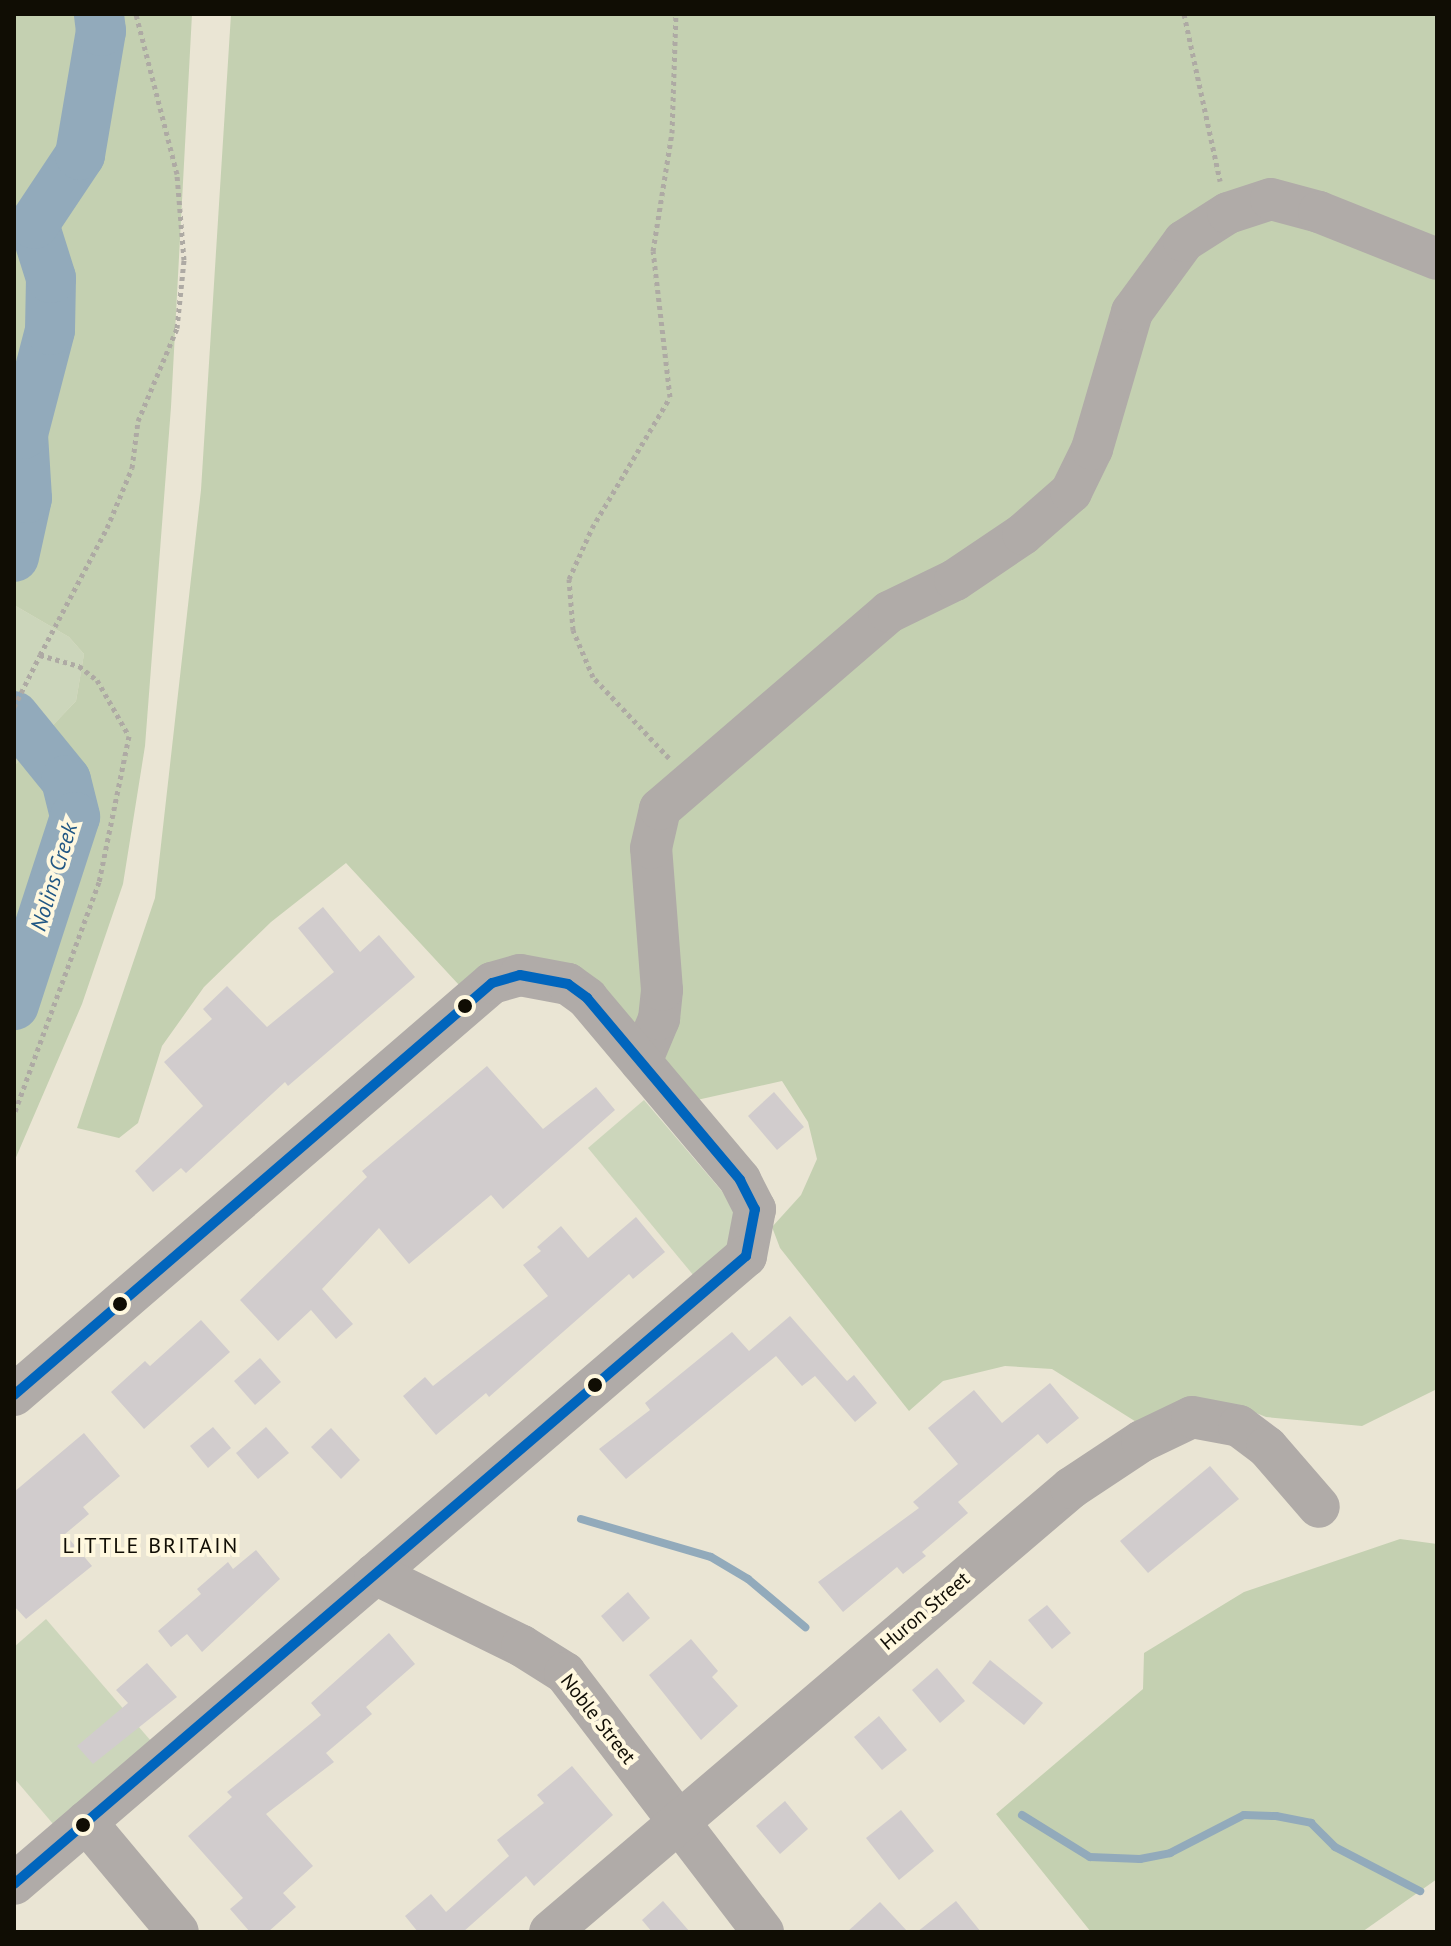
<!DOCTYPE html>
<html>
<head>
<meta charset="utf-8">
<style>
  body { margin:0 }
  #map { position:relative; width:1451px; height:1946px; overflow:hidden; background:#eae5d4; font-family:"PT Sans",sans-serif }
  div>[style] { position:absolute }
  .green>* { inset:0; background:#ccd6bb }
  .forest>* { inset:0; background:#c4d0b1 }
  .stream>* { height:8px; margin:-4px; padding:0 4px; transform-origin:4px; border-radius:4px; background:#92aabb }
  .river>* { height:50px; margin:-25px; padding:0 25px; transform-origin:25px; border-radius:25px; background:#92aabb }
  .building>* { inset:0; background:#d1cccd }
  .path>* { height:5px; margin-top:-2.5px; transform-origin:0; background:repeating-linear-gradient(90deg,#aeaaa4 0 4px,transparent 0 8px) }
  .minor>* { height:42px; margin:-21px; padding:0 21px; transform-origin:21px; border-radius:21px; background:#b0aba8 }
  .bus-1>* { height:10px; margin:-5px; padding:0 5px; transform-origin:5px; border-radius:5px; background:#0065bd }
  .dots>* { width:22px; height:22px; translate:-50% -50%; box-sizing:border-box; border:4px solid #fff8df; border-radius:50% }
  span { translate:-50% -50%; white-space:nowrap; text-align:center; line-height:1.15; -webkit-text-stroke:8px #fff8df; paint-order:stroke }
  .street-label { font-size:20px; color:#100d04 }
  .water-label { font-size:22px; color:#215784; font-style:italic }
  .neighbourhood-label { font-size:22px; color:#100d04; letter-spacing:2px }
  .frame { position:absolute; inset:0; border:16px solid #100d04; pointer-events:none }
</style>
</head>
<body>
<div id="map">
  <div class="green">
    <div style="clip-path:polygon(14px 605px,69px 637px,84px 654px,76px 701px,14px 766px)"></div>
    <div style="clip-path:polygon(644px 1100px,732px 1203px,736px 1216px,730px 1243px,694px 1276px,588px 1148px)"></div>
    <div style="clip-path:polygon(46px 1619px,163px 1755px,65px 1838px,14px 1778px,14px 1647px)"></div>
  </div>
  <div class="forest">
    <div style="clip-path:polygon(14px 14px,192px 14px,171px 407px,145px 746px,123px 884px,82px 1004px,14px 1162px,14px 766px,76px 701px,84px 654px,69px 637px,14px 605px)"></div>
    <div style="clip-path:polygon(231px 14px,1437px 14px,1437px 1389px,1362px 1426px,1266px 1417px,1239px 1406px,1157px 1435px,1052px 1369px,1005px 1366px,943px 1381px,909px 1411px,780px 1248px,772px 1227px,801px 1195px,817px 1159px,808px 1122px,782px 1081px,679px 1104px,588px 994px,459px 985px,346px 863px,271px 922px,204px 987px,162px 1046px,138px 1123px,119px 1138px,77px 1128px,155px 898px,201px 490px)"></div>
    <div style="clip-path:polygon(1400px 1539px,1437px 1544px,1437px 1879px,1362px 1932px,1091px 1932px,996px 1814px,1143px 1689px,1144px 1653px,1244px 1592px)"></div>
  </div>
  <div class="stream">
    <div style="left:581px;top:1519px;width:135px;rotate:16.3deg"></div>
    <div style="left:711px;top:1557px;width:43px;rotate:30.7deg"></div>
    <div style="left:748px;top:1579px;width:75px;rotate:40.1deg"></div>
    <div style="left:1022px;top:1815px;width:80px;rotate:31.7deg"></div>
    <div style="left:1090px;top:1857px;width:50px;rotate:2.3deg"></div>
    <div style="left:1140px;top:1859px;width:31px;rotate:-11deg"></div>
    <div style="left:1170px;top:1853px;width:83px;rotate:-27.2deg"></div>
    <div style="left:1244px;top:1815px;width:32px;rotate:2deg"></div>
    <div style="left:1276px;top:1816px;width:36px;rotate:11deg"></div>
    <div style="left:1311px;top:1823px;width:34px;rotate:45deg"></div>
    <div style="left:1335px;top:1847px;width:96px;rotate:27.4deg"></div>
  </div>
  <div class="river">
    <div style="left:14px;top:557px;width:60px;rotate:-77.6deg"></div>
    <div style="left:27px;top:498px;width:64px;rotate:-93.6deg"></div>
    <div style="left:23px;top:434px;width:107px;rotate:-75.4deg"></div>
    <div style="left:50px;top:330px;width:52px;rotate:-88.9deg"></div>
    <div style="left:51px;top:278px;width:57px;rotate:-107.5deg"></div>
    <div style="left:34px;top:224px;width:83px;rotate:-56.3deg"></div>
    <div style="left:80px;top:155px;width:126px;rotate:-80.4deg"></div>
    <div style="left:101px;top:31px;width:17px;rotate:-97deg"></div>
    <div style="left:14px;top:716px;width:82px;rotate:50.9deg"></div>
    <div style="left:66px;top:780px;width:38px;rotate:76deg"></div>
    <div style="left:75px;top:817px;width:198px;rotate:108deg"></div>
  </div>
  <div class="building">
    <div style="clip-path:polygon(323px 907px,360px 952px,379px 935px,415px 977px,288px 1086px,285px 1082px,186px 1173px,181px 1168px,153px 1192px,135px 1171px,203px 1106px,164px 1062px,212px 1019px,203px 1009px,227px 986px,267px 1027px,334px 972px,298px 928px)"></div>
    <div style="clip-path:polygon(487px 1066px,543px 1129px,596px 1087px,615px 1110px,503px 1209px,491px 1195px,409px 1264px,379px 1228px,322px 1289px,353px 1324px,336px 1339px,311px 1310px,278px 1341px,240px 1300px,367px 1177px,362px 1171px)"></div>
    <div style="clip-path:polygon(774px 1092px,804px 1127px,777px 1150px,748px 1116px)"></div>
    <div style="clip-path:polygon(636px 1217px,665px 1252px,633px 1279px,629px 1274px,489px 1397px,486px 1393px,436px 1435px,403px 1396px,425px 1377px,433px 1386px,548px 1296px,523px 1265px,541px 1251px,537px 1247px,561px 1226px,588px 1258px)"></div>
    <div style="clip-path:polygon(790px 1316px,847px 1381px,854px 1375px,877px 1403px,855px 1422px,815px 1376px,802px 1386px,776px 1356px,626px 1479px,599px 1449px,650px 1410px,645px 1403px,732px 1332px,749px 1351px)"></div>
    <div style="clip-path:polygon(201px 1320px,230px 1352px,144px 1429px,111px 1392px,145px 1361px,150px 1366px)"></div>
    <div style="clip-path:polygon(260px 1358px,281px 1382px,255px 1405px,234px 1381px)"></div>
    <div style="clip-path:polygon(1050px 1383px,1079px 1418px,1047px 1444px,1038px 1434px,958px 1502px,968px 1513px,922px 1552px,926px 1556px,903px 1574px,897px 1567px,843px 1612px,818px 1582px,919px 1508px,913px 1502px,958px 1464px,928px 1428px,974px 1390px,1002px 1423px)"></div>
    <div style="clip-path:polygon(213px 1427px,231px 1448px,208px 1468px,190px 1446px)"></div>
    <div style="clip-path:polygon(266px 1427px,289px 1453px,258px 1479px,236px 1453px)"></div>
    <div style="clip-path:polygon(331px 1428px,360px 1460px,341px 1479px,311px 1447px)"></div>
    <div style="clip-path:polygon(84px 1433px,120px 1476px,83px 1507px,89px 1514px,65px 1534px,92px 1566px,26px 1619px,14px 1606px,14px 1492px)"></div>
    <div style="clip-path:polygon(1210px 1466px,1239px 1499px,1148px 1573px,1120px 1541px)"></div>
    <div style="clip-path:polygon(256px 1550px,280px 1579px,202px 1652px,187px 1634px,171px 1647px,158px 1631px,201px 1594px,197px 1589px,228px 1562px,233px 1569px)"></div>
    <div style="clip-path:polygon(628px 1592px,650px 1618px,623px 1642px,601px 1616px)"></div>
    <div style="clip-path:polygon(1047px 1605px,1071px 1633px,1052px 1649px,1028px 1620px)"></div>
    <div style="clip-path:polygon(389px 1633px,415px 1664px,366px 1707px,372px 1714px,326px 1753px,334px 1762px,266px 1814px,313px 1866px,283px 1893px,296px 1907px,268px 1932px,250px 1932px,230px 1909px,243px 1898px,188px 1836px,232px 1797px,227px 1792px,321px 1715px,311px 1703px)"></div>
    <div style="clip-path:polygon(691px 1639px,718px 1671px,712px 1677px,738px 1706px,701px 1740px,649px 1675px)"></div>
    <div style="clip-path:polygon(990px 1660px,1043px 1703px,1024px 1725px,972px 1683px)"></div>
    <div style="clip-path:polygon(147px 1663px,177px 1697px,93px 1764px,77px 1746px,128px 1703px,116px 1690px)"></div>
    <div style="clip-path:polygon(937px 1668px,965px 1701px,940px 1723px,912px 1690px)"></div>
    <div style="clip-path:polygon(879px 1716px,907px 1750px,882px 1770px,854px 1737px)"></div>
    <div style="clip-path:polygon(572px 1766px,613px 1815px,534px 1886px,526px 1876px,463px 1932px,418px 1932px,405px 1916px,431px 1894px,446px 1912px,509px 1856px,497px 1840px,544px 1803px,537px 1795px)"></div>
    <div style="clip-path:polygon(785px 1801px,808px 1829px,780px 1854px,756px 1826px)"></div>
    <div style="clip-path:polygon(901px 1810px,934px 1851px,899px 1880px,866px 1838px)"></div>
    <div style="clip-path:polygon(663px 1901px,690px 1932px,652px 1932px,642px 1920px)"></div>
    <div style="clip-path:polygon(956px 1901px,981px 1932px,917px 1932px)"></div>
    <div style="clip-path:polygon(880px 1902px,908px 1932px,847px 1932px)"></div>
  </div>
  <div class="path">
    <div style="left:1184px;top:14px;width:171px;rotate:77.8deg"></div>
    <div style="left:40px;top:655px;width:144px;rotate:-62.2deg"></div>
    <div style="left:107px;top:528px;width:65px;rotate:-67.4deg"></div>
    <div style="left:132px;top:468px;width:47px;rotate:-82.7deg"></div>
    <div style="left:138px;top:421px;width:101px;rotate:-67.2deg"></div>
    <div style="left:177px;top:328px;width:68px;rotate:-84.1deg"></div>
    <div style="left:184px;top:260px;width:86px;rotate:-94.7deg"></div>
    <div style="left:177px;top:174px;width:165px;rotate:-104.4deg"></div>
    <div style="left:14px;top:707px;width:58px;rotate:-63.4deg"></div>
    <div style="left:40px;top:655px;width:41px;rotate:15.8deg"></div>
    <div style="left:79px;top:666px;width:23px;rotate:38deg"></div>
    <div style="left:97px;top:680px;width:64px;rotate:60.3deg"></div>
    <div style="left:129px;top:736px;width:149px;rotate:101.6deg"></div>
    <div style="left:99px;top:882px;width:247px;rotate:110.1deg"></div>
    <div style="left:669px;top:758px;width:111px;rotate:-133.2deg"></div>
    <div style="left:593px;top:677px;width:51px;rotate:-113.1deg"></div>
    <div style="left:573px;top:630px;width:51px;rotate:-94.5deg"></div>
    <div style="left:569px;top:579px;width:56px;rotate:-65.7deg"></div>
    <div style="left:592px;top:528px;width:152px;rotate:-59.2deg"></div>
    <div style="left:670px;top:397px;width:147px;rotate:-96.6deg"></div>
    <div style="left:653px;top:251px;width:120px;rotate:-80.9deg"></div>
    <div style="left:672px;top:133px;width:119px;rotate:-88.1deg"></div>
  </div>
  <div class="minor">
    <div style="left:641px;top:1062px;width:47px;rotate:-67.3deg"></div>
    <div style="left:659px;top:1019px;width:29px;rotate:-84deg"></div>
    <div style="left:662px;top:990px;width:142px;rotate:-94.4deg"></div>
    <div style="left:651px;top:848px;width:40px;rotate:-77deg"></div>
    <div style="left:660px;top:809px;width:302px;rotate:-40.7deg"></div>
    <div style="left:889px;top:612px;width:73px;rotate:-25.9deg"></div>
    <div style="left:955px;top:580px;width:82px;rotate:-34.1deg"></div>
    <div style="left:1023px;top:534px;width:64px;rotate:-41.2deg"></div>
    <div style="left:1071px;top:492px;width:48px;rotate:-64deg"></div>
    <div style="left:1092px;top:449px;width:143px;rotate:-73.7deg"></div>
    <div style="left:1132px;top:312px;width:88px;rotate:-53.8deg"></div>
    <div style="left:1184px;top:241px;width:52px;rotate:-32.5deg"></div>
    <div style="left:1228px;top:213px;width:45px;rotate:-18deg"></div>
    <div style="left:1271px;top:199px;width:50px;rotate:15.2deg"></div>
    <div style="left:1319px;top:212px;width:127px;rotate:21.7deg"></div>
    <div style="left:14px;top:1395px;width:631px;rotate:-40.76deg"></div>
    <div style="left:492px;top:983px;width:29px;rotate:-16deg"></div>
    <div style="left:520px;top:975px;width:49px;rotate:10.6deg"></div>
    <div style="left:568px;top:984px;width:24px;rotate:36deg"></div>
    <div style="left:587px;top:998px;width:238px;rotate:49.9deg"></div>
    <div style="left:740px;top:1180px;width:33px;rotate:63deg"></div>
    <div style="left:755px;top:1209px;width:48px;rotate:100.8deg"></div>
    <div style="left:746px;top:1256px;width:964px;rotate:139.37deg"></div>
    <div style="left:375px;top:1574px;width:164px;rotate:26.1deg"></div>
    <div style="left:522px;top:1646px;width:51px;rotate:32.1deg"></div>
    <div style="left:565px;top:1673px;width:326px;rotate:52.6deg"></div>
    <div style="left:86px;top:1822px;width:143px;rotate:50.1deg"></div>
    <div style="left:550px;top:1932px;width:685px;rotate:-40.44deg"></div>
    <div style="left:1071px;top:1488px;width:85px;rotate:-33.5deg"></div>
    <div style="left:1142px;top:1441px;width:55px;rotate:-25.6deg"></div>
    <div style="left:1192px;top:1417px;width:48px;rotate:10.8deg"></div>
    <div style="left:1239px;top:1426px;width:35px;rotate:37deg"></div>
    <div style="left:1267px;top:1447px;width:79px;rotate:49.1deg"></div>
  </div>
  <div class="bus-1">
    <div style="left:14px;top:1395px;width:631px;rotate:-40.76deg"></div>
    <div style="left:492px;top:983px;width:29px;rotate:-16deg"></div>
    <div style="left:520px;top:975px;width:49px;rotate:10.6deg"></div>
    <div style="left:568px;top:984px;width:24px;rotate:36deg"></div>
    <div style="left:587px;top:998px;width:238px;rotate:49.9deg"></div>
    <div style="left:740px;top:1180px;width:33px;rotate:63deg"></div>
    <div style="left:755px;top:1209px;width:48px;rotate:100.8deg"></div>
    <div style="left:746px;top:1256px;width:964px;rotate:139.37deg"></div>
  </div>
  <div class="dots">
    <div style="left:465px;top:1006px;background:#100d04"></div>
    <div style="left:120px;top:1304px;background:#100d04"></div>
    <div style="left:595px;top:1385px;background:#100d04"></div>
    <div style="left:83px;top:1825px;background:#100d04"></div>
  </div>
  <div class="street-label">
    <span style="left:925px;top:1611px;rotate:-40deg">Huron Street</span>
    <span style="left:598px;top:1719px;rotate:52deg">Noble Street</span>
  </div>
  <div class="water-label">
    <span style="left:54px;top:877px;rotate:-73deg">Nolins Creek</span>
  </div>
  <div class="neighbourhood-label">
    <span style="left:151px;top:1546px">LITTLE BRITAIN</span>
  </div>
  <div class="frame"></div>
</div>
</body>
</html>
